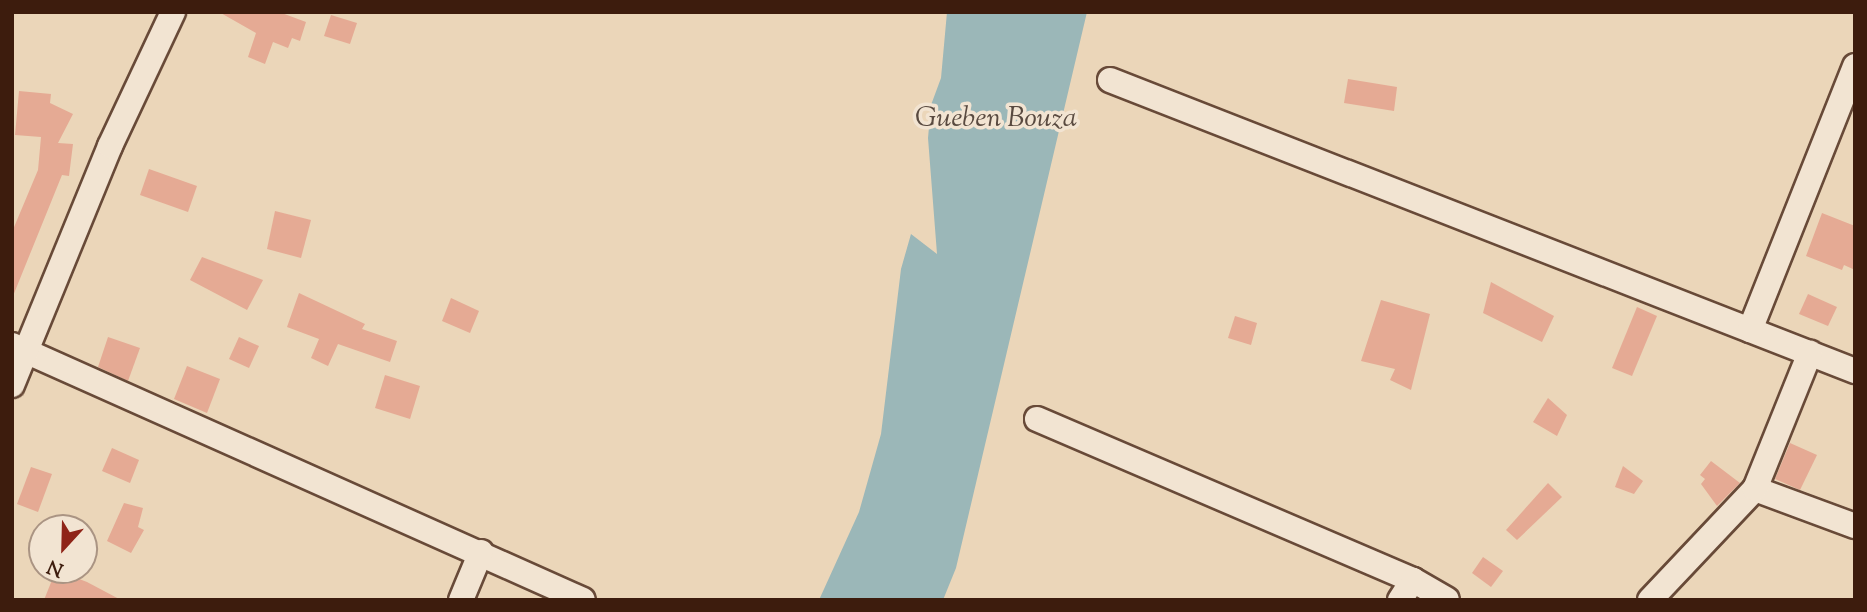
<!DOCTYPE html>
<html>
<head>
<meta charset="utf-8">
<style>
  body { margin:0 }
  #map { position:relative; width:1867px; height:612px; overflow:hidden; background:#ebd6b9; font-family:"Sorts Mill Goudy",serif }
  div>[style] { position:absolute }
  .water>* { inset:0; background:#9bb7b8 }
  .building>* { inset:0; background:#e5aa94 }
  .roads { filter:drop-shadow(2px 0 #684a38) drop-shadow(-2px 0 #684a38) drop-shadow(0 2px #684a38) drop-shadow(0 -2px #684a38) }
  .minor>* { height:24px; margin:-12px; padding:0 12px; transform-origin:12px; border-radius:12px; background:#f2e4d2 }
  span { translate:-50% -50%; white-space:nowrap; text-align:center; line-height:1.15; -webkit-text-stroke:7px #f2e4d2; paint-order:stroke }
  .water-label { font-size:28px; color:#594a40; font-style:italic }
  .frame { position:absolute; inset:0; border:14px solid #3d1c0d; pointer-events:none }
  .north { position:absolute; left:28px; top:514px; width:70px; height:70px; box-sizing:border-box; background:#f2e4d2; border:2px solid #aa9483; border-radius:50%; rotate:202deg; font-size:19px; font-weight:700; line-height:28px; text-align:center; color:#3d1c0d }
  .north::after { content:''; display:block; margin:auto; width:24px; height:32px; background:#8f2418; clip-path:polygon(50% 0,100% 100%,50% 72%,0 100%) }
</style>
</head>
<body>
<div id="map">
  <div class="water">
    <div style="clip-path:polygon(947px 12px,1087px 12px,956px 568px,943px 600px,819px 600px,859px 512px,881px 434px,901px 269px,911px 234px,937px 254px,928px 138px,931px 105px,941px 78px)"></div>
  </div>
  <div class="building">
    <div style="clip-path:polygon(219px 12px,279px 12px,306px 22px,300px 41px,292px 38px,288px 48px,273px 42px,265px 64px,248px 57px,256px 33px)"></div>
    <div style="clip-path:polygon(331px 15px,357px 23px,350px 44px,324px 36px)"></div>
    <div style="clip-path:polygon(1348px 79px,1397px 87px,1394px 111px,1344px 103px)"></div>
    <div style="clip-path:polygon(19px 91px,51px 94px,50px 103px,73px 114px,58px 143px,73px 144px,69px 176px,62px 175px,13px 296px,12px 232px,38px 170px,41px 137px,15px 135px)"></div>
    <div style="clip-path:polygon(149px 169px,197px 186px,188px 212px,140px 195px)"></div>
    <div style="clip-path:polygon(275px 211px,311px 220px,301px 258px,267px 249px)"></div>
    <div style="clip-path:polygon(1822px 213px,1855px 226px,1855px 270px,1844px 265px,1842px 270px,1806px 256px)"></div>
    <div style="clip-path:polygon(202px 257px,263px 280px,247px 310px,190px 280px)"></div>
    <div style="clip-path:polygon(1491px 282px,1554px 316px,1542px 342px,1483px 313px)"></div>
    <div style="clip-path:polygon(299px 293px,365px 324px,362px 329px,397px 341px,390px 362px,338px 344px,328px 366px,311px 358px,319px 339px,287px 327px)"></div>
    <div style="clip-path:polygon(1808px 294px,1837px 307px,1828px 326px,1799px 314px)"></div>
    <div style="clip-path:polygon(451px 298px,479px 311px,470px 333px,442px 321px)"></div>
    <div style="clip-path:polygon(1381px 300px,1430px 314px,1411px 390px,1390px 380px,1395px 369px,1361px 361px)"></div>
    <div style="clip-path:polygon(1637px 307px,1657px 316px,1632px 376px,1612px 368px)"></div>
    <div style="clip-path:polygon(1235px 316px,1257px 323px,1251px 345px,1228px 338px)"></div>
    <div style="clip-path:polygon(108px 337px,140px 348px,128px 381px,98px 367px)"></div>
    <div style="clip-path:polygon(239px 337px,259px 346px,249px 368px,229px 359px)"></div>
    <div style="clip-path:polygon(187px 366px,220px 379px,207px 413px,174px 399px)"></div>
    <div style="clip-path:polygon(385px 375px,420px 386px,410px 419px,375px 408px)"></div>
    <div style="clip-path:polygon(1548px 398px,1567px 415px,1557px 436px,1533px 422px)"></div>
    <div style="clip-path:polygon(1790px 443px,1817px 455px,1800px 490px,1775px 479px)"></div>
    <div style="clip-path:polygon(112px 448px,139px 460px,130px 483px,102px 471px)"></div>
    <div style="clip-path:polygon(1711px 461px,1740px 483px,1717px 506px,1701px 484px,1705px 479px,1700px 475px)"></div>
    <div style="clip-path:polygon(1623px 466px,1643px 481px,1634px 494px,1615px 487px)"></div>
    <div style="clip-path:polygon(31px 467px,52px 474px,38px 512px,17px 504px)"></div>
    <div style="clip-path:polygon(1548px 483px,1562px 497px,1517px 540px,1506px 530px)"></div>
    <div style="clip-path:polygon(124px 503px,143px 508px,138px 527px,144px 530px,131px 553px,107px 541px)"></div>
    <div style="clip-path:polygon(1483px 557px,1503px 571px,1491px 587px,1472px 573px)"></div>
    <div style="clip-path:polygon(56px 570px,87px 582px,121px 600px,44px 600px)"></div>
  </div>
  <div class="roads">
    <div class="minor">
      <div style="left:1110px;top:80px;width:800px;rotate:21.34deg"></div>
      <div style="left:1750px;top:330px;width:284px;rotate:-68.3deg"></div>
      <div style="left:12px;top:345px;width:625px;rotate:24.06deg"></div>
      <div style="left:12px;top:385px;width:258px;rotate:-67.7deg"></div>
      <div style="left:110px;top:146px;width:148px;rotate:-64.8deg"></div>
      <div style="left:1037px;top:419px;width:409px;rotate:23.2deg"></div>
      <div style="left:1755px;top:489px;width:107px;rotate:20.3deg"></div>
      <div style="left:461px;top:600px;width:52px;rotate:-67.4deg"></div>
      <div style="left:1400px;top:600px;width:24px;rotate:-57deg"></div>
      <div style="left:1413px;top:580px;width:39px;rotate:30deg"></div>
      <div style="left:1650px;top:600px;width:153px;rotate:-46.6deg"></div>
      <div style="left:1755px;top:489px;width:147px;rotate:-68deg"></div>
    </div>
  </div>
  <div class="water-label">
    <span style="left:996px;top:119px">Gueben Bouza</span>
  </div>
  <div class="frame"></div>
  <div class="north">N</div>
</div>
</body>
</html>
